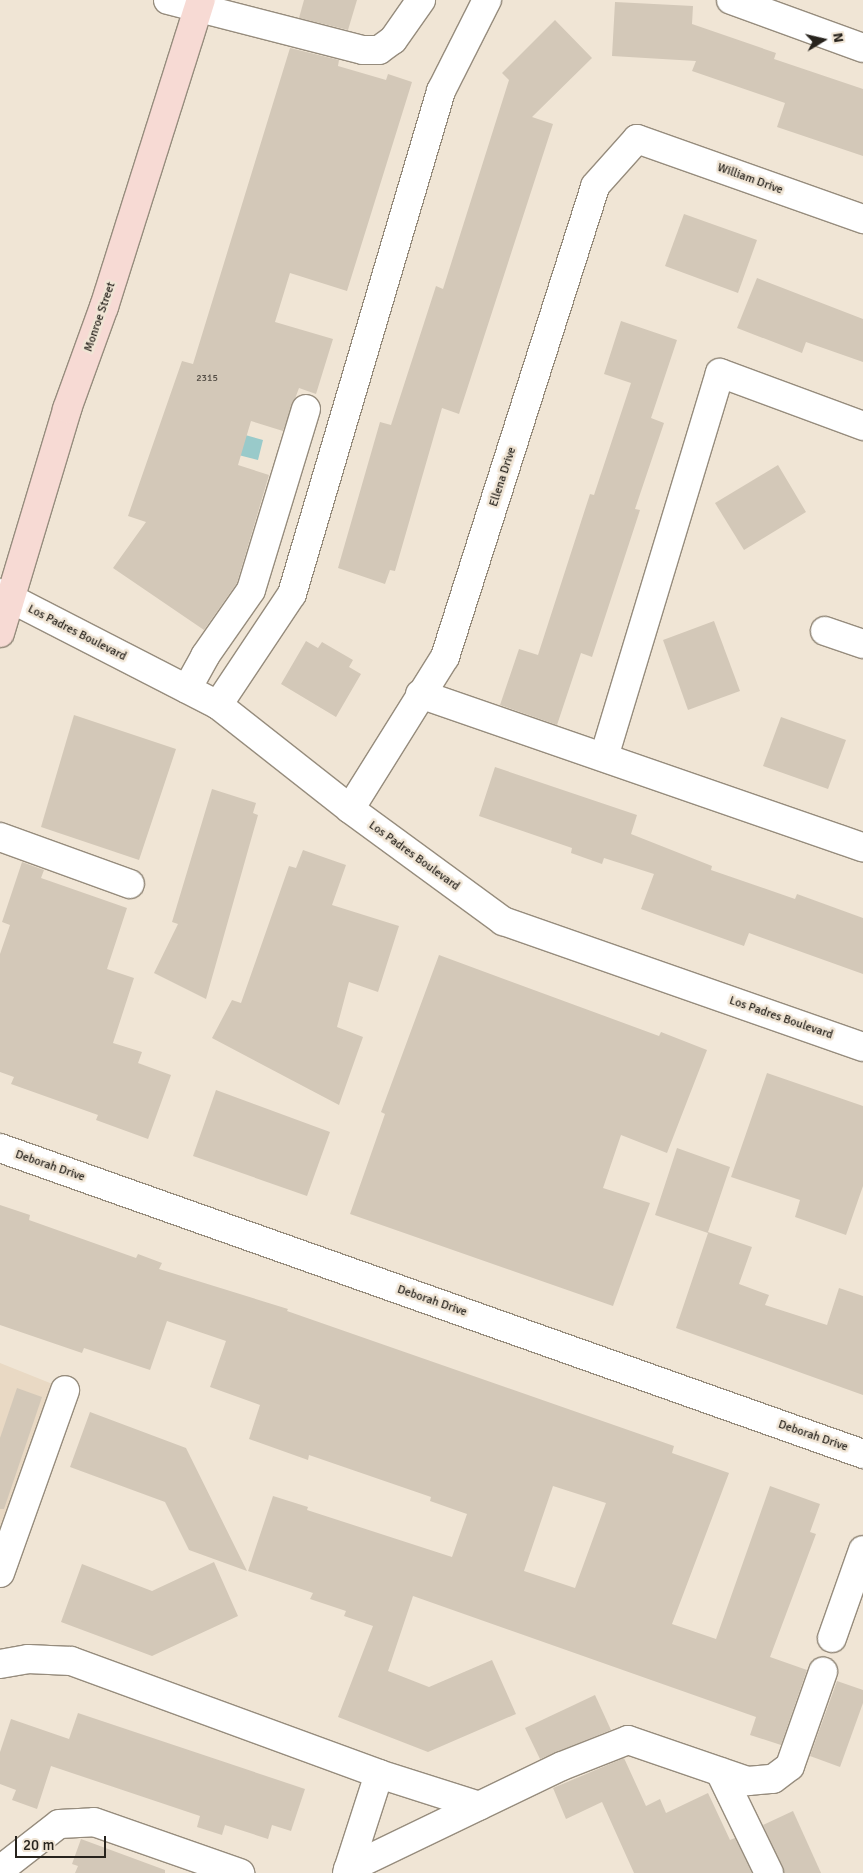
<!DOCTYPE html>
<html>
<head>
<meta charset="utf-8">
<style>
  body { margin:0 }
  #map { position:relative; width:863px; height:1873px; overflow:hidden; background:#f0e5d5; font-family:Signika,sans-serif }
  div>[style] { position:absolute }
  .built>* { inset:0; background:#e9d9c4 }
  .water>* { inset:0; background:#99caca }
  .building>* { inset:0; background:#d3c8b8 }
  .roads { filter:drop-shadow(1px 0 #968c7d) drop-shadow(-1px 0 #968c7d) drop-shadow(0 1px #968c7d) drop-shadow(0 -1px #968c7d) }
  .minor>* { height:28px; margin:-14px; padding:0 14px; transform-origin:14px; border-radius:14px; background:#fff }
  .major>* { height:28px; margin:-14px; padding:0 14px; transform-origin:14px; border-radius:14px; background:#f7dad4 }
  span { translate:-50% -50%; white-space:nowrap; text-align:center; line-height:1.15; -webkit-text-stroke:5px #f0e5d5; paint-order:stroke }
  .number-label { font-size:10px; color:#524c44 }
  .number-label span { -webkit-text-stroke-width:0 }
  .street-label { font-size:12px; color:#27231d }
  .north { position:absolute; left:798px; top:15px; width:50px; height:50px; -webkit-text-stroke:4px #f0e5d5; paint-order:stroke; rotate:81deg; font-size:14px; font-weight:700; line-height:20px; text-align:center; color:#27231d }
  .north::after { content:''; display:block; margin:auto; width:18px; height:22px; background:#27231d; clip-path:polygon(50% 0,100% 100%,50% 72%,0 100%) }
  .scale { position:absolute; left:15px; top:1836px; width:91px; height:22px; box-sizing:border-box; border:2px solid #27231d; border-top:0; padding-left:6px; font-size:15px; line-height:18px; white-space:nowrap; color:#27231d; -webkit-text-stroke:4px #f0e5d5; paint-order:stroke }
</style>
</head>
<body>
<div id="map">
  <div class="built">
    <div style="clip-path:polygon(0 1363px,55px 1385px,0 1534px)"></div>
  </div>
  <div class="water">
    <div style="clip-path:polygon(224px 429px,263px 440px,258px 460px,219px 450px)"></div>
  </div>
  <div class="building">
    <div style="clip-path:polygon(304px 0,357px 0,348px 30px,299px 18px)"></div>
    <div style="clip-path:polygon(615px 2px,693px 6px,692px 24px,776px 53px,774px 59px,863px 89px,863px 156px,777px 127px,785px 103px,692px 71px,696px 61px,612px 56px)"></div>
    <div style="clip-path:polygon(555px 20px,592px 58px,532px 117px,553px 124px,459px 414px,442px 408px,395px 571px,390px 570px,385px 584px,338px 568px,380px 422px,391px 425px,436px 286px,443px 289px,509px 80px,502px 73px)"></div>
    <div style="clip-path:polygon(290px 48px,339px 60px,338px 66px,386px 80px,388px 74px,412px 82px,347px 291px,290px 273px,275px 322px,333px 339px,316px 394px,299px 388px,283px 431px,251px 421px,238px 465px,269px 475px,237px 583px,204px 630px,113px 568px,146px 522px,128px 516px,182px 361px,193px 364px)"></div>
    <div style="clip-path:polygon(684px 214px,757px 240px,738px 293px,665px 266px)"></div>
    <div style="clip-path:polygon(757px 278px,863px 319px,863px 362px,806px 342px,802px 353px,737px 328px)"></div>
    <div style="clip-path:polygon(621px 321px,677px 340px,651px 418px,664px 423px,635px 509px,640px 510px,592px 657px,581px 653px,557px 725px,500px 705px,519px 649px,538px 655px,590px 494px,594px 495px,631px 383px,604px 374px)"></div>
    <div style="clip-path:polygon(778px 465px,806px 512px,744px 550px,715px 503px)"></div>
    <div style="clip-path:polygon(714px 621px,740px 691px,688px 710px,663px 640px)"></div>
    <div style="clip-path:polygon(306px 641px,318px 648px,322px 642px,353px 660px,349px 667px,361px 674px,336px 717px,281px 684px)"></div>
    <div style="clip-path:polygon(74px 715px,176px 749px,139px 860px,41px 827px)"></div>
    <div style="clip-path:polygon(781px 717px,846px 740px,828px 789px,763px 766px)"></div>
    <div style="clip-path:polygon(495px 767px,637px 815px,631px 834px,712px 866px,711px 870px,795px 899px,797px 894px,863px 918px,863px 974px,749px 933px,744px 946px,641px 909px,654px 874px,604px 858px,602px 864px,571px 853px,572px 848px,479px 816px)"></div>
    <div style="clip-path:polygon(212px 789px,256px 803px,253px 813px,258px 815px,206px 999px,154px 973px,178px 924px,172px 922px)"></div>
    <div style="clip-path:polygon(303px 850px,346px 865px,332px 905px,399px 926px,378px 992px,349px 982px,337px 1027px,363px 1037px,339px 1105px,212px 1038px,232px 1000px,241px 1003px,289px 866px,296px 868px)"></div>
    <div style="clip-path:polygon(22px 862px,44px 870px,41px 878px,127px 908px,107px 969px,134px 978px,113px 1043px,142px 1052px,138px 1063px,171px 1075px,148px 1139px,96px 1120px,98px 1115px,11px 1084px,14px 1077px,0 1072px,0 954px,10px 925px,2px 922px)"></div>
    <div style="clip-path:polygon(439px 955px,659px 1036px,661px 1032px,707px 1050px,667px 1153px,621px 1135px,603px 1188px,650px 1203px,613px 1306px,350px 1214px,385px 1114px,381px 1112px)"></div>
    <div style="clip-path:polygon(767px 1073px,863px 1106px,863px 1186px,846px 1235px,795px 1217px,800px 1200px,731px 1177px)"></div>
    <div style="clip-path:polygon(216px 1090px,330px 1132px,307px 1196px,193px 1156px)"></div>
    <div style="clip-path:polygon(677px 1148px,730px 1167px,708px 1232px,752px 1247px,739px 1284px,769px 1295px,765px 1305px,827px 1325px,839px 1288px,863px 1296px,863px 1395px,676px 1328px,708px 1233px,655px 1215px)"></div>
    <div style="clip-path:polygon(evenodd,0 1205px,30px 1215px,29px 1220px,136px 1258px,138px 1254px,162px 1263px,159px 1269px,288px 1309px,287px 1311px,674px 1446px,672px 1453px,729px 1473px,672px 1624px,716px 1639px,770px 1486px,820px 1504px,810px 1532px,816px 1534px,770px 1657px,807px 1670px,781px 1745px,750px 1735px,756px 1717px,413px 1596px,388px 1671px,429px 1687px,492px 1660px,516px 1714px,428px 1752px,338px 1717px,373px 1626px,344px 1616px,346px 1611px,310px 1599px,313px 1593px,248px 1571px,273px 1496px,308px 1507px,307px 1510px,452px 1557px,467px 1514px,430px 1501px,431px 1497px,309px 1455px,308px 1460px,249px 1439px,260px 1405px,210px 1387px,226px 1341px,167px 1321px,150px 1370px,84px 1348px,82px 1353px,0 1325px,0 1205px,553px 1486px,606px 1503px,575px 1588px,524px 1571px,553px 1486px)"></div>
    <div style="clip-path:polygon(17px 1388px,42px 1397px,4px 1509px,0 1509px,0 1438px)"></div>
    <div style="clip-path:polygon(90px 1412px,186px 1448px,247px 1571px,189px 1550px,165px 1502px,70px 1467px)"></div>
    <div style="clip-path:polygon(214px 1562px,238px 1616px,152px 1656px,61px 1622px,82px 1564px,152px 1591px)"></div>
    <div style="clip-path:polygon(837px 1681px,863px 1690px,863px 1703px,840px 1767px,810px 1756px)"></div>
    <div style="clip-path:polygon(595px 1695px,611px 1730px,540px 1759px,525px 1728px)"></div>
    <div style="clip-path:polygon(78px 1713px,305px 1789px,291px 1831px,272px 1825px,268px 1839px,225px 1825px,222px 1835px,197px 1827px,200px 1816px,51px 1766px,37px 1809px,12px 1800px,16px 1790px,0 1784px,0 1752px,11px 1719px,69px 1739px)"></div>
    <div style="clip-path:polygon(624px 1758px,646px 1806px,660px 1799px,666px 1813px,708px 1793px,730px 1840px,735px 1838px,752px 1873px,634px 1873px,602px 1802px,566px 1819px,553px 1788px)"></div>
    <div style="clip-path:polygon(793px 1811px,821px 1873px,784px 1873px,763px 1825px)"></div>
    <div style="clip-path:polygon(81px 1839px,165px 1870px,165px 1873px,75px 1873px,78px 1866px,72px 1864px)"></div>
  </div>
  <div class="roads">
    <div class="minor">
      <div style="left:168px;top:0;width:201px;rotate:14.4deg"></div>
      <div style="left:363px;top:50px;width:16px"></div>
      <div style="left:379px;top:50px;width:17px;rotate:-36deg"></div>
      <div style="left:393px;top:40px;width:49px;rotate:-55deg"></div>
      <div style="left:731px;top:0;width:140px;rotate:20deg"></div>
      <div style="left:0;top:593px;width:245px;rotate:27.2deg"></div>
      <div style="left:218px;top:705px;width:168px;rotate:38.2deg"></div>
      <div style="left:350px;top:809px;width:190px;rotate:36.2deg"></div>
      <div style="left:503px;top:921px;width:381px;rotate:19.3deg"></div>
      <div style="left:825px;top:631px;width:40px;rotate:18.9deg"></div>
      <div style="left:187px;top:689px;width:38px;rotate:-61deg"></div>
      <div style="left:205px;top:656px;width:80px;rotate:-55.1deg"></div>
      <div style="left:251px;top:590px;width:189px;rotate:-73.1deg"></div>
      <div style="left:420px;top:694px;width:469px;rotate:19.1deg"></div>
      <div style="left:218px;top:705px;width:133px;rotate:-56.3deg"></div>
      <div style="left:292px;top:594px;width:525px;rotate:-73.5deg"></div>
      <div style="left:441px;top:91px;width:102px;rotate:-63.2deg"></div>
      <div style="left:604px;top:757px;width:401px;rotate:-73.2deg"></div>
      <div style="left:720px;top:373px;width:153px;rotate:20.3deg"></div>
      <div style="left:350px;top:809px;width:179px;rotate:-58deg"></div>
      <div style="left:445px;top:657px;width:494px;rotate:-72.3deg"></div>
      <div style="left:595px;top:186px;width:63px;rotate:-48.2deg"></div>
      <div style="left:637px;top:139px;width:240px;rotate:19.5deg"></div>
      <div style="left:0;top:837px;width:138px;rotate:19.9deg"></div>
      <div style="left:0;top:1148px;width:916px;rotate:19.52deg"></div>
      <div style="left:0;top:1573px;width:194px;rotate:-70.4deg"></div>
      <div style="left:832px;top:1638px;width:93px;rotate:-70.6deg"></div>
      <div style="left:0;top:1664px;width:28px;rotate:-10deg"></div>
      <div style="left:28px;top:1659px;width:43px;rotate:2.7deg"></div>
      <div style="left:71px;top:1661px;width:328px;rotate:20.1deg"></div>
      <div style="left:379px;top:1774px;width:105px;rotate:17.7deg"></div>
      <div style="left:720px;top:1772px;width:112px;rotate:64.1deg"></div>
      <div style="left:5px;top:1866px;width:68px;rotate:-37.9deg"></div>
      <div style="left:59px;top:1824px;width:35px;rotate:-3deg"></div>
      <div style="left:94px;top:1822px;width:155px;rotate:19.3deg"></div>
      <div style="left:348px;top:1869px;width:237px;rotate:-25.7deg"></div>
      <div style="left:562px;top:1766px;width:71px;rotate:-21.5deg"></div>
      <div style="left:628px;top:1740px;width:127px;rotate:18.9deg"></div>
      <div style="left:748px;top:1781px;width:25px;rotate:-5deg"></div>
      <div style="left:773px;top:1779px;width:21px;rotate:-37deg"></div>
      <div style="left:790px;top:1766px;width:100px;rotate:-70.7deg"></div>
      <div style="left:347px;top:1873px;width:104px;rotate:-72.1deg"></div>
    </div>
    <div class="major">
      <div style="left:0;top:633px;width:234px;rotate:-73.3deg"></div>
      <div style="left:67px;top:409px;width:109px;rotate:-70.1deg"></div>
      <div style="left:104px;top:307px;width:322px;rotate:-72.5deg"></div>
    </div>
  </div>
  <div class="number-label">
    <span style="left:207px;top:379px">2315</span>
  </div>
  <div class="street-label">
    <span style="left:750px;top:179px;rotate:20deg">William Drive</span>
    <span style="left:100px;top:317px;rotate:-71deg">Monroe Street</span>
    <span style="left:503px;top:477px;rotate:-72deg">Ellena Drive</span>
    <span style="left:77px;top:633px;rotate:27deg">Los Padres Boulevard</span>
    <span style="left:414px;top:856px;rotate:36deg">Los Padres Boulevard</span>
    <span style="left:781px;top:1018px;rotate:19deg">Los Padres Boulevard</span>
    <span style="left:50px;top:1166px;rotate:19deg">Deborah Drive</span>
    <span style="left:432px;top:1301px;rotate:19deg">Deborah Drive</span>
    <span style="left:813px;top:1436px;rotate:19deg">Deborah Drive</span>
  </div>
  <div class="north">N</div>
  <div class="scale">20 m</div>
</div>
</body>
</html>
